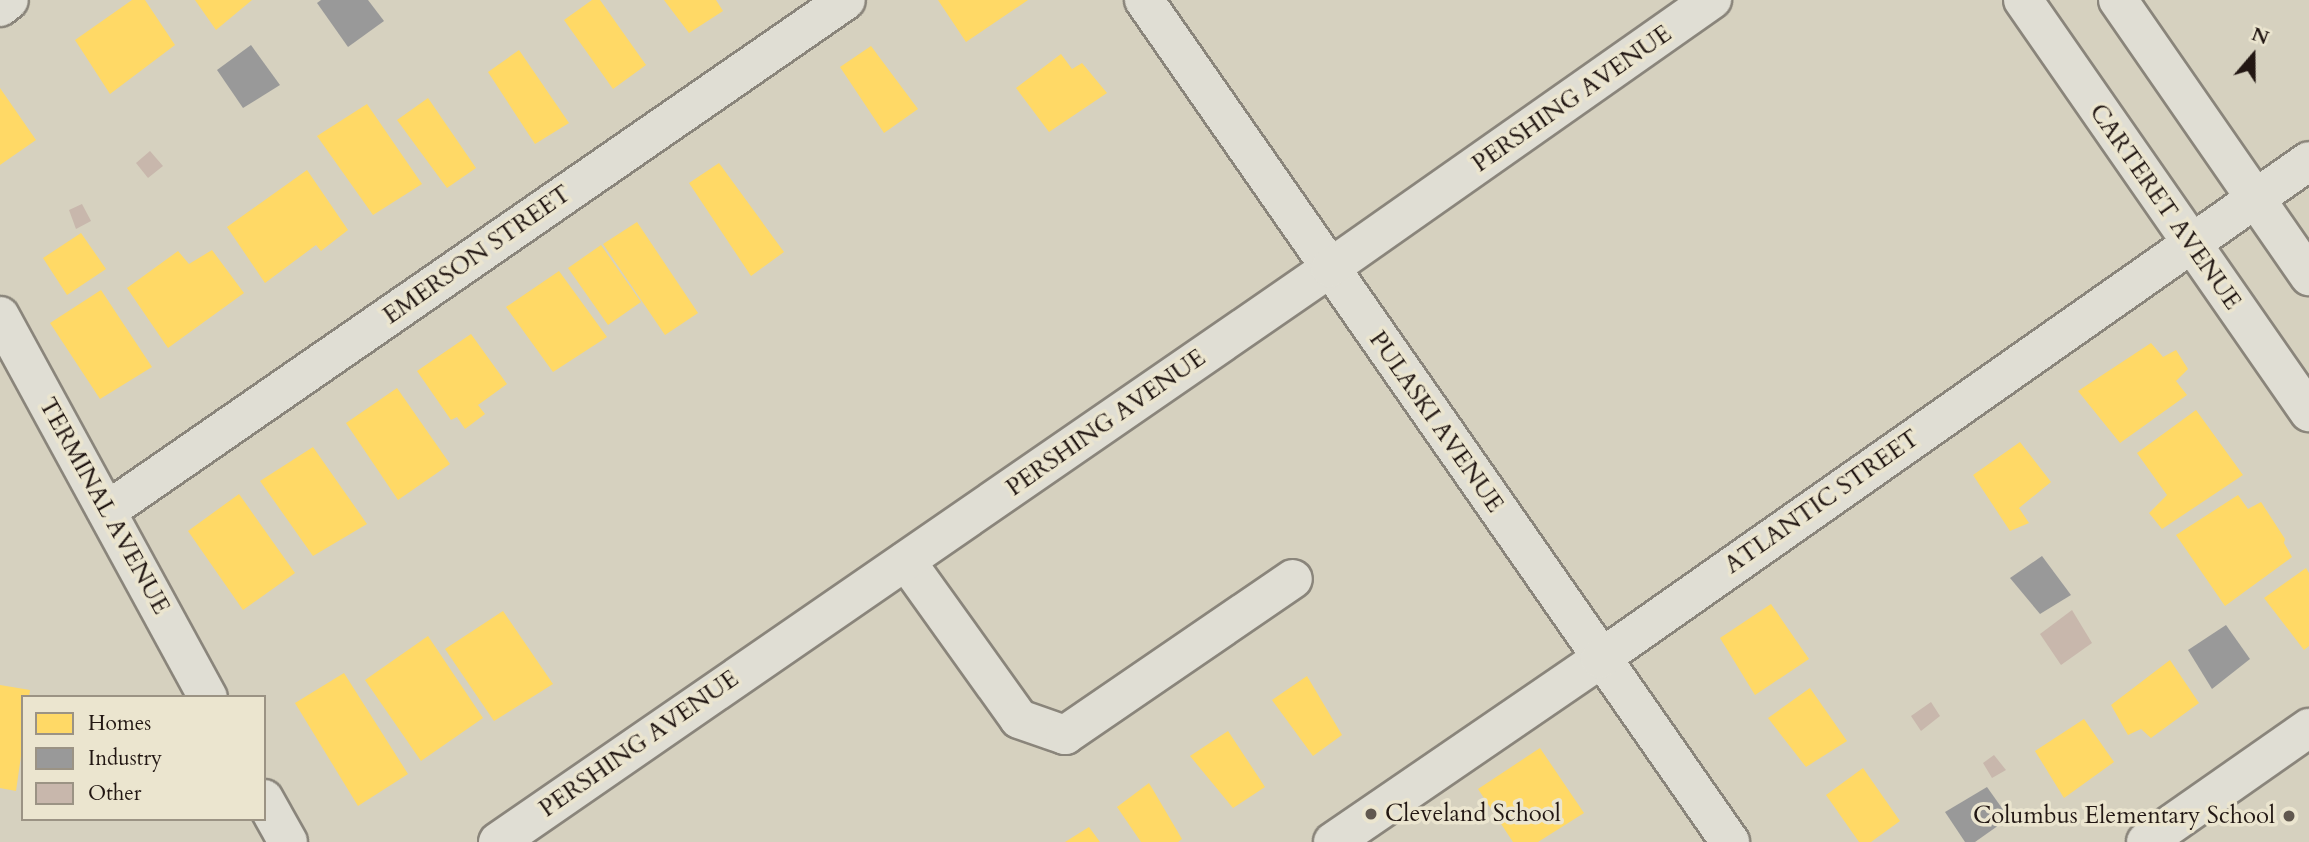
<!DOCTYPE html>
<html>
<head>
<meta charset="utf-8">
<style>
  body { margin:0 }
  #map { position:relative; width:2309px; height:842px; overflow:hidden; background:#d6d1bf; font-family:Cardo,serif }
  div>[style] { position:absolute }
  .homes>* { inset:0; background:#ffd966 }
  .industry>* { inset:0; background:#999 }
  .building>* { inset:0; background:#c8b7ac }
  .roads { filter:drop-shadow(2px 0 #8a857b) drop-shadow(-2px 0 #8a857b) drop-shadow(0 2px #8a857b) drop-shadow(0 -2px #8a857b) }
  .minor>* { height:38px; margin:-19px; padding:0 19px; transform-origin:19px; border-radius:19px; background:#e0ded4 }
  .dots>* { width:19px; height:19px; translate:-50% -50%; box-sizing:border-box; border:4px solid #ebe5cf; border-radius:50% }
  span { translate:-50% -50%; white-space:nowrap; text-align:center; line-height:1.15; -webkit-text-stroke:7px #ebe5cf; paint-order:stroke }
  .street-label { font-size:24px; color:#221713 }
  .poi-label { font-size:24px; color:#221713 }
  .left { translate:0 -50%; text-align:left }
  .right { translate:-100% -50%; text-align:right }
  .legend { position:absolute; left:21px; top:695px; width:245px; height:126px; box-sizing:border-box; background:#ebe5cf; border:2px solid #9b9384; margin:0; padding:9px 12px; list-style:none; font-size:21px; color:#221713 }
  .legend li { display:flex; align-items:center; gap:14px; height:35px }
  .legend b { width:35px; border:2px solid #9b9384 }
  .north { position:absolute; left:2218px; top:21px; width:70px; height:70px; -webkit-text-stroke:5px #ebe5cf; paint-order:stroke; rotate:20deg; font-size:19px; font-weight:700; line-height:28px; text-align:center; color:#221713 }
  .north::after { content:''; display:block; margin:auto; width:24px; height:32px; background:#221713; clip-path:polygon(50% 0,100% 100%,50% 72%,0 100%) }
</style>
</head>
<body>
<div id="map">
  <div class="homes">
    <div style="clip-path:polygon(132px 0,145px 0,175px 45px,110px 94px,75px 40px)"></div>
    <div style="clip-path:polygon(195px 0,252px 0,216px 30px)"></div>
    <div style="clip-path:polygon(592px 0,600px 0,646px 65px,613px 89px,564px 20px)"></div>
    <div style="clip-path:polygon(664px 0,716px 0,723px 11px,689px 33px)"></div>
    <div style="clip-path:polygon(938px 0,1028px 0,966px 42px)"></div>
    <div style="clip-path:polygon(871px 46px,918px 109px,884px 133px,840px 67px)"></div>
    <div style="clip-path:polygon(519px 50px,569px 123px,535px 144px,488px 72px)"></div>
    <div style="clip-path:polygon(1061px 54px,1072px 69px,1082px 63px,1107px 93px,1049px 132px,1016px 88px)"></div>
    <div style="clip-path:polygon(0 88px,36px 140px,0 165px)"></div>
    <div style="clip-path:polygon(428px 98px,476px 168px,447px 188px,397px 120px)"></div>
    <div style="clip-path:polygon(367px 104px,422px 184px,373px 215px,317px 136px)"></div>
    <div style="clip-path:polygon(719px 163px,784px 252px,751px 276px,689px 183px)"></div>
    <div style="clip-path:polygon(307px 170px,348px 230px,321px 251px,316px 245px,265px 283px,227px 227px)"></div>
    <div style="clip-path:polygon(637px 222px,698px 313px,665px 335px,603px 244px)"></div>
    <div style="clip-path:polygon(81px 233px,106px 269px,67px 295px,43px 258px)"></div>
    <div style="clip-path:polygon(601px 245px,641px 302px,608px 325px,568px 268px)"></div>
    <div style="clip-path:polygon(212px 250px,244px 293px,168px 348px,127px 288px,178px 251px,189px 264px)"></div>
    <div style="clip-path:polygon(559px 271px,607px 337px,553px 372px,506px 307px)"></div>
    <div style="clip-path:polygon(101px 290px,152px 367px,100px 399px,50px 323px)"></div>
    <div style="clip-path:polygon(471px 334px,507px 384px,478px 405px,485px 414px,465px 429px,457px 417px,451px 420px,417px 371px)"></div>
    <div style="clip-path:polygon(2151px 343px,2163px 357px,2176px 350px,2188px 369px,2176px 381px,2187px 395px,2120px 443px,2078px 391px)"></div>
    <div style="clip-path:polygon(397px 388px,450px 464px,398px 500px,346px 423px)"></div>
    <div style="clip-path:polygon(2196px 410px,2243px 475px,2162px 529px,2149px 513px,2167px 495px,2137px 453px)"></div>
    <div style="clip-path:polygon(2020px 442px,2051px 482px,2019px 508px,2029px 523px,2010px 531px,1973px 475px)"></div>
    <div style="clip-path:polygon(313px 447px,367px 524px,313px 556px,260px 481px)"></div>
    <div style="clip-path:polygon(239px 494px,295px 573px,243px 610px,188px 531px)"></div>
    <div style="clip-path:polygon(2238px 495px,2248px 509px,2261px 502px,2285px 539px,2284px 543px,2292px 557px,2225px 606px,2176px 535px)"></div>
    <div style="clip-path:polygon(2306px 568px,2309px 573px,2309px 646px,2304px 650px,2264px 598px)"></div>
    <div style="clip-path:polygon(1771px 604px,1809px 659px,1755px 695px,1720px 638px)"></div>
    <div style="clip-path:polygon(503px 611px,553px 684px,494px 721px,445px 649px)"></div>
    <div style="clip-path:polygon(428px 636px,483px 718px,421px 761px,365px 680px)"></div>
    <div style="clip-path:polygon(2170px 660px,2199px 703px,2151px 738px,2141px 729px,2128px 735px,2111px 705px)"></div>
    <div style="clip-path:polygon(344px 673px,408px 774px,358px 806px,295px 703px)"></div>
    <div style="clip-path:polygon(1307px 676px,1342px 735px,1313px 756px,1272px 700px)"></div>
    <div style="clip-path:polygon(0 685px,30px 690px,29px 697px,23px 697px,23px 742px,16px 791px,0 788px)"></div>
    <div style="clip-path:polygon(1810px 688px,1847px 741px,1806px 767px,1768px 718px)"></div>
    <div style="clip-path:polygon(2084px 719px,2114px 762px,2064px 798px,2035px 751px)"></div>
    <div style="clip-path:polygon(1228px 731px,1265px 787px,1233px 808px,1190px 756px)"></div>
    <div style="clip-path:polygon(1540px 748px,1584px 813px,1538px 842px,1513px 842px,1478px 789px)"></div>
    <div style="clip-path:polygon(1863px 768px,1900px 821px,1871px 842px,1859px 842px,1826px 795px)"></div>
    <div style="clip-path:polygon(1149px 783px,1182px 839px,1178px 842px,1141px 842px,1117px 807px)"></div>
    <div style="clip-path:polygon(1089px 827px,1100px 842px,1065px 842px)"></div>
  </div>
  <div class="industry">
    <div style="clip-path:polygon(321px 0,368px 0,384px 21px,348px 47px,317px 3px)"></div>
    <div style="clip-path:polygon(251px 45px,280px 85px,243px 108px,217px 70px)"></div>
    <div style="clip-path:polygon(2042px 556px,2071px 595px,2040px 614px,2010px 578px)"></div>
    <div style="clip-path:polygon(2226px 625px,2250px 659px,2212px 689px,2188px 650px)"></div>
    <div style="clip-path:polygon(1987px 787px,2009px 818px,1975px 842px,1965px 842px,1945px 812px)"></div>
  </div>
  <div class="building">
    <div style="clip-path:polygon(150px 151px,163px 166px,148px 178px,136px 163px)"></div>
    <div style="clip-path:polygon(82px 204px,91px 221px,76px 229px,69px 210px)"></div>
    <div style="clip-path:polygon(2072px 610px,2092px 643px,2061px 665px,2040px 634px)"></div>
    <div style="clip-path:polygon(1931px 702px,1940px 716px,1921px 731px,1911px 716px)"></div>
    <div style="clip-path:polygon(1994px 755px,2006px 770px,1992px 778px,1983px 763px)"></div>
  </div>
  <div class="roads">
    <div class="minor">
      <div style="left:1144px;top:0;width:1026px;rotate:55.16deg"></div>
      <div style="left:2023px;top:0;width:502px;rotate:55.23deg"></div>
      <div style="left:2118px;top:0;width:336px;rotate:55.3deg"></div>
      <div style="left:0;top:7px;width:11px;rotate:-38deg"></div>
      <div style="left:0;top:316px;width:434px;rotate:61.4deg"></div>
      <div style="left:107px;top:511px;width:898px;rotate:-34.66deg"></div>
      <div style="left:906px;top:561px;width:194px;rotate:54.4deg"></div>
      <div style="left:1019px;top:719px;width:49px;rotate:19.2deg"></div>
      <div style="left:1065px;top:735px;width:276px;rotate:-34.4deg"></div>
      <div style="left:264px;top:799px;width:49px;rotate:60.8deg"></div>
      <div style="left:498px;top:842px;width:1011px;rotate:-34.6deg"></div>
      <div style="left:1330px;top:268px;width:467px;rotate:-35.1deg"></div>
      <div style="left:1333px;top:842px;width:324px;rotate:-34.4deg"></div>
      <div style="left:1600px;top:659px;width:866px;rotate:-35.08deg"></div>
      <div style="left:2146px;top:842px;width:199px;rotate:-35deg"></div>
    </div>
  </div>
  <div class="dots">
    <div style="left:1371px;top:814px;background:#61584f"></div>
    <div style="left:2289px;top:816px;background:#61584f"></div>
  </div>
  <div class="street-label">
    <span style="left:1572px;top:99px;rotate:-35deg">PERSHING AVENUE</span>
    <span style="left:2165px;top:207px;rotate:55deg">CARTERET AVENUE</span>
    <span style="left:477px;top:255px;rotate:-35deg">EMERSON STREET</span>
    <span style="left:1436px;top:422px;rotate:55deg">PULASKI AVENUE</span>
    <span style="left:1106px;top:423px;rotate:-35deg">PERSHING AVENUE</span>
    <span style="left:1822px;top:502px;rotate:-35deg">ATLANTIC STREET</span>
    <span style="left:104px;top:506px;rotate:61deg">TERMINAL AVENUE</span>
    <span style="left:639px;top:744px;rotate:-35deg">PERSHING AVENUE</span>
  </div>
  <div class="poi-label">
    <span class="left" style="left:1385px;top:814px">Cleveland School</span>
    <span class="right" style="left:2275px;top:816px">Columbus Elementary School</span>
  </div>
  <ul class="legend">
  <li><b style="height:19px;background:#ffd966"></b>Homes</li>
  <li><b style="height:19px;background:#999"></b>Industry</li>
  <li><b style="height:19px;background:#c8b7ac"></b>Other</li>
  </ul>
  <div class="north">N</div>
</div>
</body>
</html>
